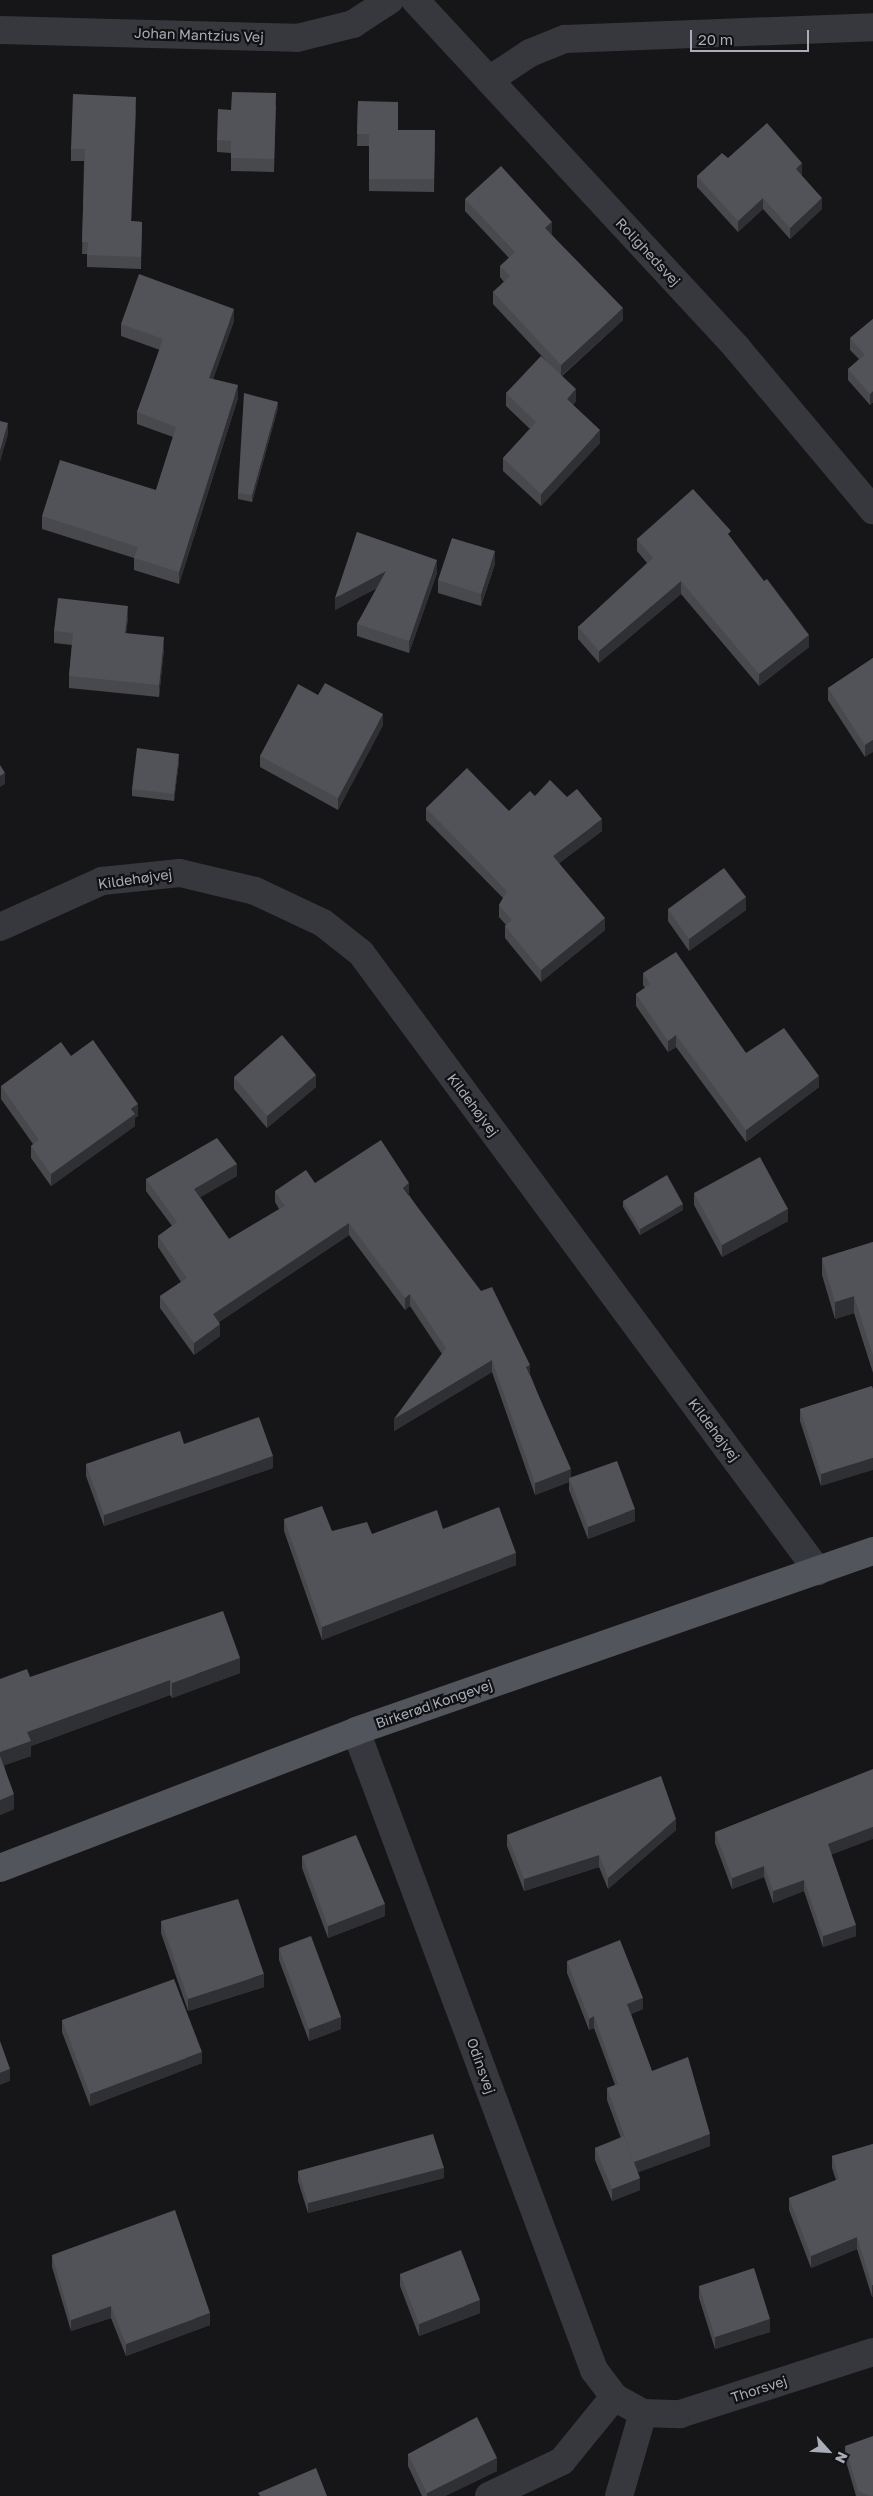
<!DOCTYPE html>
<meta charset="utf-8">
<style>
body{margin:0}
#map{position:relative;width:873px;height:2496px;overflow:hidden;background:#161618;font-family:"Golos Text",sans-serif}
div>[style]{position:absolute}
.minor>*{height:28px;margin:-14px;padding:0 14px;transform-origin:14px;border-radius:14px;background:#37383d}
.major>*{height:28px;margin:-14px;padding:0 14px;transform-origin:14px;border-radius:14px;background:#53555c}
.wall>*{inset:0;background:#47494d}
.shaded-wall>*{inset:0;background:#2f3033}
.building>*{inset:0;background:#525359}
span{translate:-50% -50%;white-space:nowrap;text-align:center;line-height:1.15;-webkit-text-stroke:4.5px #111113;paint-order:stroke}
.street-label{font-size:14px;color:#a8adb8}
.north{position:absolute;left:803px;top:2426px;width:50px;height:50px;-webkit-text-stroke:4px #111113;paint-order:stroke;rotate:116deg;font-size:14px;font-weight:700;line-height:20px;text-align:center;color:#a8adb8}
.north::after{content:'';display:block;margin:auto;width:18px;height:22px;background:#a8adb8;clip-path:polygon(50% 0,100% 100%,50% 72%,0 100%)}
.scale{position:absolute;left:690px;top:30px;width:119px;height:22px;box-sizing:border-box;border:2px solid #a8adb8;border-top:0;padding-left:6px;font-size:15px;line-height:18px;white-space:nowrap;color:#a8adb8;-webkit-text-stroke:4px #111113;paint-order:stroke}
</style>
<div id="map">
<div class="minor">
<div style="left:415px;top:0;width:474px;rotate:47.2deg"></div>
<div style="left:737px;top:348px;width:212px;rotate:50deg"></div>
<div style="left:0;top:30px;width:297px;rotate:1.5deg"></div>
<div style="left:297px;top:38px;width:58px;rotate:-14deg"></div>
<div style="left:353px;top:24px;width:44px;rotate:-33deg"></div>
<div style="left:489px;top:80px;width:49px;rotate:-33.4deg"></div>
<div style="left:530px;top:53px;width:38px;rotate:-22deg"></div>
<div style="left:565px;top:39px;width:308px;rotate:-2.2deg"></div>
<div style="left:0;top:927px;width:112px;rotate:-24.3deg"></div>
<div style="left:102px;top:881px;width:78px;rotate:-5.9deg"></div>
<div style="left:180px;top:873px;width:77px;rotate:13.5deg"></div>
<div style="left:255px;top:891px;width:75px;rotate:25.2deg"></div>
<div style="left:323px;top:923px;width:48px;rotate:38.3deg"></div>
<div style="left:361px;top:953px;width:769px;rotate:53.52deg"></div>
<div style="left:356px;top:1731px;width:682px;rotate:69.57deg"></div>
<div style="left:594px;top:2370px;width:34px;rotate:53deg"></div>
<div style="left:614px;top:2397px;width:33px;rotate:29deg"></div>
<div style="left:643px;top:2413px;width:37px;rotate:2deg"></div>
<div style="left:680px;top:2414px;width:203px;rotate:-17.8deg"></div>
<div style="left:489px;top:2496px;width:81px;rotate:-25.6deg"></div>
<div style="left:562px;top:2461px;width:82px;rotate:-50.9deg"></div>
<div style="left:619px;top:2496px;width:86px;rotate:-73.9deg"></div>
</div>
<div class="major">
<div style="left:0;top:1868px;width:381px;rotate:-21deg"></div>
<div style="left:356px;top:1731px;width:547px;rotate:-19.2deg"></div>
</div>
<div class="wall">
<div style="clip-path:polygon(358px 101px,398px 130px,435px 130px,434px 192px,369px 191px,369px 146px,357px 146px)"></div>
<div style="clip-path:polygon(276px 105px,274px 172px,231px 171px,231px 153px,217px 152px,217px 140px,231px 110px)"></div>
<div style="clip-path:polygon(136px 109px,131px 221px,142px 222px,141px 269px,87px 267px,87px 254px,82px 254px,84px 161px,71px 161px,71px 149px)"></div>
<div style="clip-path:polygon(728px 158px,802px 174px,801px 175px,822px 209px,790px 239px,763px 209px,738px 232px,697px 187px,697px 176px)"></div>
<div style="clip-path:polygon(465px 199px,552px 233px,551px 234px,623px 320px,562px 376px,576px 401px,573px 405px,600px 443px,541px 506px,503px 471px,503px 458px,530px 429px,506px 406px,506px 393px,550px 365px,493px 304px,493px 292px,504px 282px,500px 277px,500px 266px,509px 258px,465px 211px)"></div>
<div style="clip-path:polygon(873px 319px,873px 402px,870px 405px,848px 380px,848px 369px,859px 359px,850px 350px,850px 338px)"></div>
<div style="clip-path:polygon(234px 321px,213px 379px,238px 398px,179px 584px,134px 570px,134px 558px,42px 529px,42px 516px,156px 490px,173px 437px,137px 424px,137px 412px,160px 350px,121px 336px,121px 324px)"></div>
<div style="clip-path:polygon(278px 408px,252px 502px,238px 499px,238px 493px)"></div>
<div style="clip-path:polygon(357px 532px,437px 573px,409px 653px,357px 636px,357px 624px,377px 588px,335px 610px)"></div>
<div style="clip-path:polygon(731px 538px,809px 647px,759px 686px,681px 594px,599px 663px,578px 639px,578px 627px,647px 563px,637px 551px,637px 539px)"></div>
<div style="clip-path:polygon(495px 564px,481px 606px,438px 593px,438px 580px)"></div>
<div style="clip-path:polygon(128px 618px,126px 633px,164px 649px,159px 697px,69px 688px,69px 676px,72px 645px,54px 643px,54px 631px)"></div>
<div style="clip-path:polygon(873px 658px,865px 757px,828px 700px,828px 688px)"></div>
<div style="clip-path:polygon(318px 695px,383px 725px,338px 810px,260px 767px,260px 756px)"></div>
<div style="clip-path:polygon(179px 761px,174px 801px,132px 796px,132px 789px)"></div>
<div style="clip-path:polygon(535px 796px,602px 831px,559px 863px,605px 930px,541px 982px,505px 938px,505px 926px,506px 925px,499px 917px,499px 905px,503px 898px,426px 820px,426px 808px,509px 811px)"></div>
<div style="clip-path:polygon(668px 909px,746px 910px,689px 951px,668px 921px)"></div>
<div style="clip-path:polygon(643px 973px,746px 1053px,819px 1087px,746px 1142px,676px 1047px,668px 1052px,636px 1006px,636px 994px,645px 988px,643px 985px)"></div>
<div style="clip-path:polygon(234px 1077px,316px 1087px,267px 1128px,234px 1089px)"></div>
<div style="clip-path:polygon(1px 1086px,138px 1116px,135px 1118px,135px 1126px,51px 1186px,31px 1158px,31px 1146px,33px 1144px,1px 1099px)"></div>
<div style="clip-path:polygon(237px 1176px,200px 1197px,229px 1239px,279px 1209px,275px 1202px,275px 1191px,315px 1183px,409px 1195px,530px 1374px,571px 1478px,635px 1521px,588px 1539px,569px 1490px,569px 1482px,535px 1495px,492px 1372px,394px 1431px,442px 1354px,410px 1306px,405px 1310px,349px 1235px,219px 1322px,220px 1336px,194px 1355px,160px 1308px,160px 1296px,181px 1282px,158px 1247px,158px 1236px,172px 1226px,146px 1191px,146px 1179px)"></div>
<div style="clip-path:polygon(694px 1193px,788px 1221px,722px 1257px,694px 1205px)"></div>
<div style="clip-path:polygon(623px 1201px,683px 1210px,640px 1235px,623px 1207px)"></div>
<div style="clip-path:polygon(873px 1242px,873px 1373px,854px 1313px,835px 1319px,822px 1275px,822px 1258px)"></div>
<div style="clip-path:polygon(872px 1386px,821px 1486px,800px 1421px,800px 1409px)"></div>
<div style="clip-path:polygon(184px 1444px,273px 1468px,104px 1526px,86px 1476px,86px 1464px)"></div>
<div style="clip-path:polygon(284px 1519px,332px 1531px,372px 1534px,443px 1529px,516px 1565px,322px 1640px,284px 1531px)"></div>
<div style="clip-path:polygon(240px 1673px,172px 1698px,170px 1695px,31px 1746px,31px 1756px,4px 1765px,14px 1809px,0 1815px,0 1679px,30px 1677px)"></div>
<div style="clip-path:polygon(676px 1830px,608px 1889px,599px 1867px,524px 1891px,507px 1846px,507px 1835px)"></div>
<div style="clip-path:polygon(715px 1832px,831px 1854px,856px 1936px,823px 1947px,804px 1891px,773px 1903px,764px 1877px,732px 1889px,715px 1843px)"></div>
<div style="clip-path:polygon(302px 1856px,385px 1916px,328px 1938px,302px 1868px)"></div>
<div style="clip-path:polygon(161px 1921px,264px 1987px,188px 2011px,161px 1933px)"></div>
<div style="clip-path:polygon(279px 1948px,341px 2029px,309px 2041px,279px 1960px)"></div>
<div style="clip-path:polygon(567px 1961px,643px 2009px,631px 2014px,652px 2071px,710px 2146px,638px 2172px,640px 2190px,612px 2201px,595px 2160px,595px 2148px,621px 2138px,607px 2100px,607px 2088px,615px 2085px,594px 2028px,589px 2030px,567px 1973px)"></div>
<div style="clip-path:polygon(62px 2020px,202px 2063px,90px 2106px,62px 2032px)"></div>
<div style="clip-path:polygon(873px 2144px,872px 2297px,857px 2249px,811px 2268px,789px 2210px,789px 2198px,836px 2180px,832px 2168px,832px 2156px)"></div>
<div style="clip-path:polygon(298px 2171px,444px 2178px,308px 2213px,298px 2181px)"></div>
<div style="clip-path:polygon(52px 2255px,210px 2325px,126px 2356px,111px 2318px,71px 2331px,52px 2267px)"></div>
<div style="clip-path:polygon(400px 2274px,480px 2313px,419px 2336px,400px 2286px)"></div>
<div style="clip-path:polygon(699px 2286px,770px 2332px,715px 2349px,699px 2298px)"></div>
<div style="clip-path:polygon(845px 2446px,873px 2496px,856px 2496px,845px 2458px)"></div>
<div style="clip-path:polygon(408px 2454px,497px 2471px,445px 2496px,422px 2496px,408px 2466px)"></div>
</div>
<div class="shaded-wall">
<div style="clip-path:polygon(136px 97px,136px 109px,131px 233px,131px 221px)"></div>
<div style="clip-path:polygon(802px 163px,802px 174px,796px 180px,796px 169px)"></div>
<div style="clip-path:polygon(763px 198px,763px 209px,738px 232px,738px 221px)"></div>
<div style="clip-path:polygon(822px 198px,822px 209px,790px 239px,790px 228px)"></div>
<div style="clip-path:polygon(552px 222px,552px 233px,545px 239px,545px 228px)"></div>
<div style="clip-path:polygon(623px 308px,623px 320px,561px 376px,561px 365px)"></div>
<div style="clip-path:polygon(234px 309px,234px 321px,209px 390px,209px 378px)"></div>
<div style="clip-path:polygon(238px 385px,238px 398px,179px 584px,179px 572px)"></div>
<div style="clip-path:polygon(576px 389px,576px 401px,567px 411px,567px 399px)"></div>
<div style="clip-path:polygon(873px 391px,873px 402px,870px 405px,870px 394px)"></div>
<div style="clip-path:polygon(278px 402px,278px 408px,252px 502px,252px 495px)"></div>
<div style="clip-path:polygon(8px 423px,8px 435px,0 462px,0 451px)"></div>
<div style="clip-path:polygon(600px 430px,600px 443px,541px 506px,541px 494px)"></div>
<div style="clip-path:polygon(495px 551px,495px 564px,481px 606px,481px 594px)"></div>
<div style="clip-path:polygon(437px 560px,437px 573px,409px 653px,409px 641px)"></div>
<div style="clip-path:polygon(386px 571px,386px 583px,335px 610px,335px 598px)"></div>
<div style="clip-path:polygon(681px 581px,681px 594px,599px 663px,599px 651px)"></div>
<div style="clip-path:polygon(128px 606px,128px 618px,125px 645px,125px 633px)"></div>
<div style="clip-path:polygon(809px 635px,809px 647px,759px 686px,759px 674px)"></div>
<div style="clip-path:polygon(164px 637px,164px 649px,159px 697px,159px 685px)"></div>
<div style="clip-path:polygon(383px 714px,383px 725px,338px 810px,338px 798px)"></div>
<div style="clip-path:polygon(873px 740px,873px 752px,865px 757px,865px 745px)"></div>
<div style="clip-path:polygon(179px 754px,179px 761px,174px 801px,174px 794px)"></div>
<div style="clip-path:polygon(5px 773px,5px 784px,0 787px,0 776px)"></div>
<div style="clip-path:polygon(602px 819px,602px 831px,553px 868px,553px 856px)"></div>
<div style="clip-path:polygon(746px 897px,746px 910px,689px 951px,689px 939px)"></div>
<div style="clip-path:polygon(605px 918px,605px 930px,541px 982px,541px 970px)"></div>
<div style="clip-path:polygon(676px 1035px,676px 1047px,668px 1052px,668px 1041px)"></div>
<div style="clip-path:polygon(316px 1075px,316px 1087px,267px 1128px,267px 1116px)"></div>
<div style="clip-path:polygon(819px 1076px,819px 1087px,746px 1142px,746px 1130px)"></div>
<div style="clip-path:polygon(138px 1104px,138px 1116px,135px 1118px,135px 1126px,51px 1186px,51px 1174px)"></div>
<div style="clip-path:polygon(237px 1164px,237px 1176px,194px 1201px,194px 1189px)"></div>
<div style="clip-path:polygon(409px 1183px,409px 1195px,403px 1188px)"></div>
<div style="clip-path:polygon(683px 1204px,683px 1210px,640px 1235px,640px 1229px)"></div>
<div style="clip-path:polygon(788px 1209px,788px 1221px,722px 1257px,722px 1245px)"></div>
<div style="clip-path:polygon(349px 1223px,349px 1235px,213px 1326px,213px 1314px)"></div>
<div style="clip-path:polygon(410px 1294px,410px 1306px,405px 1310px,405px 1298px)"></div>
<div style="clip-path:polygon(854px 1296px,854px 1313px,835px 1319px,835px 1302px)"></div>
<div style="clip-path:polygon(220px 1324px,220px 1336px,194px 1355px,194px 1343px)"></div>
<div style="clip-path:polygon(492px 1360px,492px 1372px,394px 1431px,394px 1419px)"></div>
<div style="clip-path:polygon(530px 1365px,530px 1377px,526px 1367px)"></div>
<div style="clip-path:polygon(273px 1456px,273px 1468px,104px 1526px,104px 1515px)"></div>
<div style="clip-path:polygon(873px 1458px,873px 1470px,821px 1486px,821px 1474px)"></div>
<div style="clip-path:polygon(571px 1469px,571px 1481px,569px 1478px,569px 1482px,535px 1495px,535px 1483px)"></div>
<div style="clip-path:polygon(635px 1509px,635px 1521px,588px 1539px,588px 1527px)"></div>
<div style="clip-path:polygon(516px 1553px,516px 1565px,322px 1640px,322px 1627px)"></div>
<div style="clip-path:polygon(240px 1658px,240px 1673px,172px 1698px,172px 1683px)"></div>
<div style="clip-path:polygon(170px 1680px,170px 1695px,31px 1746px,31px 1756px,0 1767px,0 1752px,27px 1732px)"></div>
<div style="clip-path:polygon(14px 1794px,14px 1809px,0 1815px,0 1800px)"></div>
<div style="clip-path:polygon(676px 1819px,676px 1830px,608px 1889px,608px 1878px)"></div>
<div style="clip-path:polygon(873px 1827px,873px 1839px,828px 1856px,828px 1844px)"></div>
<div style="clip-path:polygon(599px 1855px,599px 1867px,524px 1891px,524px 1879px)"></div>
<div style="clip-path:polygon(764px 1866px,764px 1877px,732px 1889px,732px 1878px)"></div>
<div style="clip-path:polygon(804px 1880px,804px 1891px,773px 1903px,773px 1891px)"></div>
<div style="clip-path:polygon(385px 1904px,385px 1916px,328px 1938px,328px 1926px)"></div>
<div style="clip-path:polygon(856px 1925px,856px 1936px,823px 1947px,823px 1936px)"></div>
<div style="clip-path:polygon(264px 1974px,264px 1987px,188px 2011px,188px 1999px)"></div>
<div style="clip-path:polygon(643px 1998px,643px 2009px,627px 2015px,627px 2004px)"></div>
<div style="clip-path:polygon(594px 2016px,594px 2028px,589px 2030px,589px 2019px)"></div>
<div style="clip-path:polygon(341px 2017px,341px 2029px,309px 2041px,309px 2029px)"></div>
<div style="clip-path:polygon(202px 2052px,202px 2063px,90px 2106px,90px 2094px)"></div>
<div style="clip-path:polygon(10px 2069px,10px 2081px,0 2085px,0 2073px)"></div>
<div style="clip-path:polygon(710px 2134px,710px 2146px,634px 2174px,634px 2162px)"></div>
<div style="clip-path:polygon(444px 2168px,444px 2178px,308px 2213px,308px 2203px)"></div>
<div style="clip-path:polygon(640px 2178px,640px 2190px,612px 2201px,612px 2189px)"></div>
<div style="clip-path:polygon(857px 2237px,857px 2249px,811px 2268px,811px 2256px)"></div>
<div style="clip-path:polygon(872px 2285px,873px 2285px,873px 2297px,872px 2297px)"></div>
<div style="clip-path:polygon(480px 2300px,480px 2313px,419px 2336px,419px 2324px)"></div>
<div style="clip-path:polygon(111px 2306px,111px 2318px,71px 2331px,71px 2320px)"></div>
<div style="clip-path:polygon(210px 2313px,210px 2325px,126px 2356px,126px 2344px)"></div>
<div style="clip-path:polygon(770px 2319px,770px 2332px,715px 2349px,715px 2337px)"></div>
<div style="clip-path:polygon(497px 2458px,497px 2471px,445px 2496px,427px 2496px,427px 2493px)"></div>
</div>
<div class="building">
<div style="clip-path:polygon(232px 92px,276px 93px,274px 159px,231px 158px,231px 141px,217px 140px,218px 109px,231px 110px)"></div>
<div style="clip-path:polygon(73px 94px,136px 97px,131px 221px,142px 222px,141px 257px,87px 255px,88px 242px,82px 242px,85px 149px,71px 149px)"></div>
<div style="clip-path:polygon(358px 101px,398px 102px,398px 130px,435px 130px,434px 179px,369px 179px,369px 134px,357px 134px)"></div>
<div style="clip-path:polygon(767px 123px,802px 163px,796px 169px,822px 198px,790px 228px,763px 198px,738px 221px,697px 176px,722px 153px,728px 158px)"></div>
<div style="clip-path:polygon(501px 166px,552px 222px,545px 228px,623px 308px,561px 365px,493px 292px,510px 276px,500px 266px,515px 252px,465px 199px)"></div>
<div style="clip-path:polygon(139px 274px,234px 309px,209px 378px,238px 385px,179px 572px,134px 558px,138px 547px,42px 516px,60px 460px,156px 490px,176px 427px,137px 412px,163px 339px,121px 324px)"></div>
<div style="clip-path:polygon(873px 319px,873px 391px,870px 394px,848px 369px,865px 355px,850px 338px)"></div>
<div style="clip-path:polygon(541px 356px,576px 389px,567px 399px,600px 430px,541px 494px,503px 458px,536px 422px,506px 393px)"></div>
<div style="clip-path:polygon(244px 393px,278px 402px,252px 495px,238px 493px)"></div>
<div style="clip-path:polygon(0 421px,8px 423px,0 451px)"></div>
<div style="clip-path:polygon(693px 489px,731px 531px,728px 534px,764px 581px,767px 579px,809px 635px,759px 674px,681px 581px,599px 651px,578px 627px,653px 558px,637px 539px)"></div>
<div style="clip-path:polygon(357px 532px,437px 560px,409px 641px,357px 624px,386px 571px,335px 598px)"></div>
<div style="clip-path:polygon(452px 538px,495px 551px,481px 594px,438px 580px)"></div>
<div style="clip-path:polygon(58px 598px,128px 606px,125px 633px,164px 637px,159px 685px,69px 676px,73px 633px,54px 631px)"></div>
<div style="clip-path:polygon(873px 658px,873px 740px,865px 745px,828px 688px)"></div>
<div style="clip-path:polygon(325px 683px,383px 714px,338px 798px,260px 756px,298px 684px,318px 695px)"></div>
<div style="clip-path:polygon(137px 748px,179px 754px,174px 794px,132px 789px)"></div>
<div style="clip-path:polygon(0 765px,5px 773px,0 776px)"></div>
<div style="clip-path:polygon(467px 768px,509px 811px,530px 791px,535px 796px,550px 780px,567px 797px,577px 789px,602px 819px,553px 856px,605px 918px,541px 970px,505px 926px,512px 920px,499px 905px,507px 891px,426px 808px)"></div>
<div style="clip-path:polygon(724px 868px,746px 897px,689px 939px,668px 909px)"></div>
<div style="clip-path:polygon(676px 952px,746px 1053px,784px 1028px,819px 1076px,746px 1130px,676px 1035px,668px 1041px,636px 994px,650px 984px,643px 973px)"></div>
<div style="clip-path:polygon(282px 1035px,316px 1075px,267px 1116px,234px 1077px)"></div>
<div style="clip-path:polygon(93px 1040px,138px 1104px,131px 1109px,135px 1114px,51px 1174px,31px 1146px,39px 1140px,1px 1086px,61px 1042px,71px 1056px)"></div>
<div style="clip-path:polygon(217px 1138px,237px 1164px,194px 1189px,229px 1239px,285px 1206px,275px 1191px,306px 1170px,315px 1183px,381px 1140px,409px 1183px,403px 1188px,481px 1291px,492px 1287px,530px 1365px,526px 1367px,571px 1469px,535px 1483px,492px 1360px,394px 1419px,446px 1348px,410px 1294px,405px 1298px,349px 1223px,213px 1314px,220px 1324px,194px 1343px,160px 1296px,187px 1278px,158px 1236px,177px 1222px,146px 1179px)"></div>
<div style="clip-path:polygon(760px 1157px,788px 1209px,722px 1245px,694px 1193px)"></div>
<div style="clip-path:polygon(667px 1175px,683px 1204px,640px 1229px,623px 1201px)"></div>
<div style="clip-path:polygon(873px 1242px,873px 1356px,854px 1296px,835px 1302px,822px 1258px)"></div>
<div style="clip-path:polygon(872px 1386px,873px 1389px,873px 1458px,821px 1474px,800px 1409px)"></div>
<div style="clip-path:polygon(259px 1417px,273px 1456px,104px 1515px,86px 1464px,180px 1431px,184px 1444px)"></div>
<div style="clip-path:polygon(617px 1461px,635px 1509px,588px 1527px,569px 1478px)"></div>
<div style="clip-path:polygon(322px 1506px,332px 1531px,367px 1522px,372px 1534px,437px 1510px,443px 1529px,499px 1507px,516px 1553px,322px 1627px,284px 1519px)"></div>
<div style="clip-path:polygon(223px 1611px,240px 1658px,172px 1683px,170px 1680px,27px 1732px,31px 1741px,0 1752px,0 1679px,27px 1669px,30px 1677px)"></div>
<div style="clip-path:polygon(0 1756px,14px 1794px,0 1800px)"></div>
<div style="clip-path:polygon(873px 1769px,873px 1827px,828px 1844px,856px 1925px,823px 1936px,804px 1880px,773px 1891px,764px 1866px,732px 1878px,715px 1832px)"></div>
<div style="clip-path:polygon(661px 1776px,676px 1819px,608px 1878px,599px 1855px,524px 1879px,507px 1835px)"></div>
<div style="clip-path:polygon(356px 1835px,385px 1904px,328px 1926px,302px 1856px)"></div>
<div style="clip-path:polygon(238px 1899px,264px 1974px,188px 1999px,161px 1921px)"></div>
<div style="clip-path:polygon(311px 1936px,341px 2017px,309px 2029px,279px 1948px)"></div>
<div style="clip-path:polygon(620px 1940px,643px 1998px,627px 2004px,652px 2071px,688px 2057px,710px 2134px,634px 2162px,607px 2088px,618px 2084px,594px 2016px,589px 2019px,567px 1961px)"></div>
<div style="clip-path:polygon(174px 1979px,202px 2052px,90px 2094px,62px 2020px)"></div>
<div style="clip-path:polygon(0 2041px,10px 2069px,0 2073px)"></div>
<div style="clip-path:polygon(433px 2134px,444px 2168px,308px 2203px,298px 2171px)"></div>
<div style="clip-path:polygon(624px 2136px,640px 2178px,612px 2189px,595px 2148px)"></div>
<div style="clip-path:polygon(873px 2144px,873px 2285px,872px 2285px,857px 2237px,811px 2256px,789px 2198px,839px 2179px,832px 2156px)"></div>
<div style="clip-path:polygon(175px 2210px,210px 2313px,126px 2344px,111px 2306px,71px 2320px,52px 2255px)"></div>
<div style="clip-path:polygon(461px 2250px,480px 2300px,419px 2324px,400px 2274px)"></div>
<div style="clip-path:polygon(754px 2268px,770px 2319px,715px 2337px,699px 2286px)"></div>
<div style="clip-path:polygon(477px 2417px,497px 2458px,427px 2493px,408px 2454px)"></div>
<div style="clip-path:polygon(873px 2436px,873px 2496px,871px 2496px,858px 2491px,845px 2446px)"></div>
<div style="clip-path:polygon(316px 2468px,327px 2496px,260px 2496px,258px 2493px)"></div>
</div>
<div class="street-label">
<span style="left:199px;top:35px;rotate:2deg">Johan Mantzius Vej</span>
<span style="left:648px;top:252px;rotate:47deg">Rolighedsvej</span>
<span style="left:135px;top:879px;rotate:-8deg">Kildehøjvej</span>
<span style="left:473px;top:1105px;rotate:53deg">Kildehøjvej</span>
<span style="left:714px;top:1430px;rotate:53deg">Kildehøjvej</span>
<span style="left:434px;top:1704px;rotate:-19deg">Birkerød Kongevej</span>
<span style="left:481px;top:2066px;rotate:70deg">Odinsvej</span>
<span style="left:759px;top:2389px;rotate:-18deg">Thorsvej</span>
</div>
<div class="north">N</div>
<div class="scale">20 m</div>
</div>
